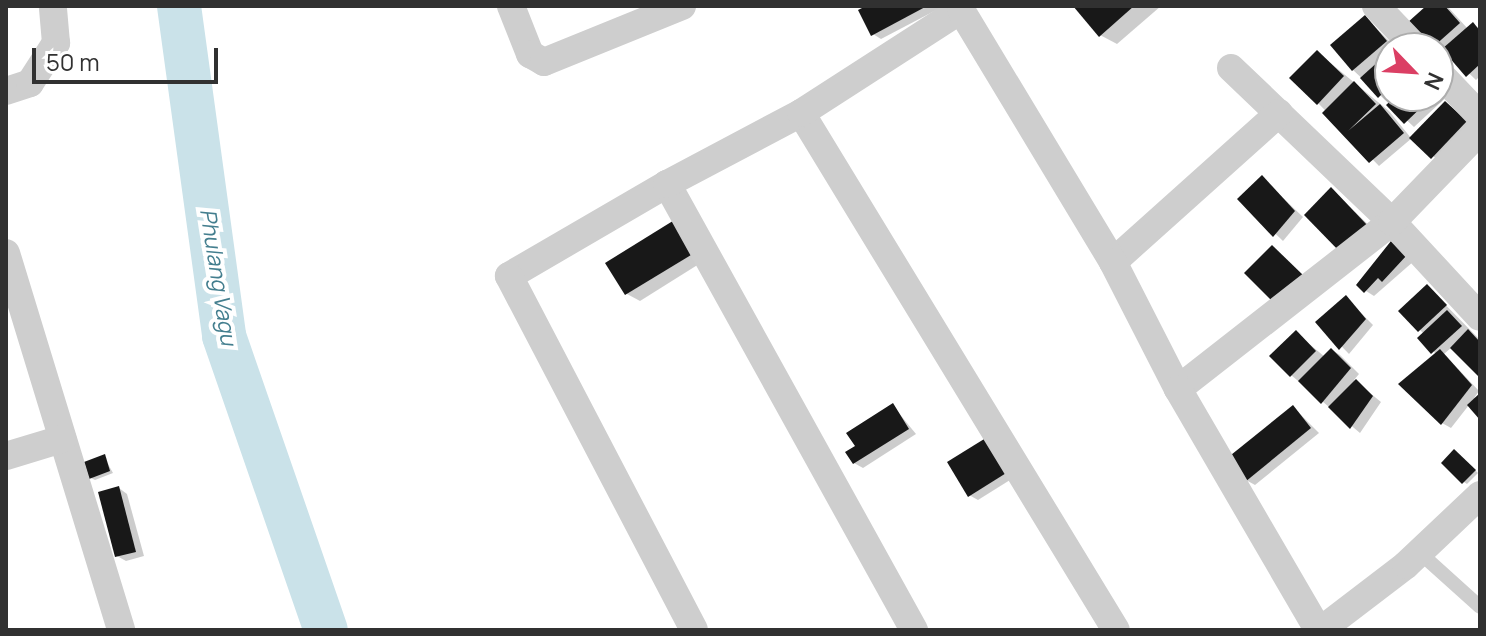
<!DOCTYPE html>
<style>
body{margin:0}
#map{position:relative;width:1486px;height:636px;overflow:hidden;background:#fff;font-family:Manrope,sans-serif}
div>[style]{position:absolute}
.shadow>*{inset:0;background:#0003}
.river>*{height:44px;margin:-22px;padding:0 22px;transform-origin:22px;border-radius:22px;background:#cae2e9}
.building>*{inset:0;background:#181818}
.lane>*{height:14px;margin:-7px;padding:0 7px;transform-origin:7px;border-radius:7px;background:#cecece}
.street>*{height:28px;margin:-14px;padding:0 14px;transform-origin:14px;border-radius:14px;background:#cecece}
span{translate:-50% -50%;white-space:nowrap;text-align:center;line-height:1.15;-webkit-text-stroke:8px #fff;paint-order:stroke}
.water-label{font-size:22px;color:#437e8e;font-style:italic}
.frame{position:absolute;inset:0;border:8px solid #313131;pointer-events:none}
.north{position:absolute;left:1374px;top:32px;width:80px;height:80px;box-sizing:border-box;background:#fff;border:2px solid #adadad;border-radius:50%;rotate:115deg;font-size:22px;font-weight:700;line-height:32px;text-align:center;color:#313131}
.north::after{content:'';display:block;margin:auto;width:28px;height:36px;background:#db3f64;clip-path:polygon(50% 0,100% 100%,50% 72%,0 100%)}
.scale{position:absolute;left:32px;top:48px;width:186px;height:36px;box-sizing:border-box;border:4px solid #313131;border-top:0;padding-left:10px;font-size:24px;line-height:28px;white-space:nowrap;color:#313131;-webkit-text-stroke:6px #fff;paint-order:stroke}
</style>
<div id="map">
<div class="shadow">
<div style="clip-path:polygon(870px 6px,944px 6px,881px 39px,873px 34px)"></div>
<div style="clip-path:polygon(1075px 6px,1161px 6px,1117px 44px,1100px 35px)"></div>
<div style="clip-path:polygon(1429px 6px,1447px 6px,1468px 29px,1473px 24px,1480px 29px,1480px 76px,1476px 80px,1444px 49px,1440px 53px,1432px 48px,1410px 23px)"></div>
<div style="clip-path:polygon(1365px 17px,1396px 48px,1390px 48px,1390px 96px,1438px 96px,1438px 75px,1453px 91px,1414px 127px,1353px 70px)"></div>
<div style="clip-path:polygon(1317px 52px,1389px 111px,1411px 138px,1446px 103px,1474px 127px,1440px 162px,1412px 138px,1379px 166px,1318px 103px)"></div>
<div style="clip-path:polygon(1262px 178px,1303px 217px,1283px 241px,1239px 199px)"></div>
<div style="clip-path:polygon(1332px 190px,1376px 232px,1351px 257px)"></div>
<div style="clip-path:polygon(676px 222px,707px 259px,640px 301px,627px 294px,608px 264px)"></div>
<div style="clip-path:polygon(1391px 243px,1414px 261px,1374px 296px,1366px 291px)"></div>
<div style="clip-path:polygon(1427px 286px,1480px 340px,1480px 375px,1452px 347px,1444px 354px,1479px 391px,1474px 398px,1480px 396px,1480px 417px,1469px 405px,1451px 428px,1442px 423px,1436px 355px,1424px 334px,1401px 311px)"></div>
<div style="clip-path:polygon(1346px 298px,1373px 325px,1349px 354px,1318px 322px)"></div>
<div style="clip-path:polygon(1296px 333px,1325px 357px,1332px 350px,1340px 355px,1359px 374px,1354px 380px,1381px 402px,1360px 433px,1291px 375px)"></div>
<div style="clip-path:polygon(893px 406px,916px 434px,863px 468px,854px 463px,858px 446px)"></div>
<div style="clip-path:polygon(1293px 407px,1319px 433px,1255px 485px,1246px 480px)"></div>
<div style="clip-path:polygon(998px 443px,1018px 475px,978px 500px,969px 495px)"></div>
<div style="clip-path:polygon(1458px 454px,1478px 473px,1467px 484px,1464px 482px)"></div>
<div style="clip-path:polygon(104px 457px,113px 473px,95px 480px,91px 478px)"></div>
<div style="clip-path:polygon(119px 488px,127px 494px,144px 556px,126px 561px,117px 556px)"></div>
</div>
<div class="river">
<div style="left:179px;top:6px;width:333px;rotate:82.2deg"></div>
<div style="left:224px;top:336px;width:311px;rotate:70.9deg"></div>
</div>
<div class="building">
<div style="clip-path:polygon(866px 6px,927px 6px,871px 36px,858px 10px)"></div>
<div style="clip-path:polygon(1073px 6px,1134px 6px,1099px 37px)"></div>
<div style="clip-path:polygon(1426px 6px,1445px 6px,1460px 23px,1432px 48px,1407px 23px)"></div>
<div style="clip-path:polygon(1365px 15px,1387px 41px,1352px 71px,1330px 45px)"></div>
<div style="clip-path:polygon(1473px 22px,1480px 31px,1480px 64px,1466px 77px,1442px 49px)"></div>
<div style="clip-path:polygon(1317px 50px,1344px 76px,1317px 105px,1289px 78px)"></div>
<div style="clip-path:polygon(1390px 51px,1390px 86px,1378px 98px,1360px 78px)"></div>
<div style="clip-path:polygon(1354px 81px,1376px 104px,1348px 131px,1380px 104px,1404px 133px,1369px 163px,1322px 113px)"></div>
<div style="clip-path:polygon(1396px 96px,1433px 96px,1404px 124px,1386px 105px)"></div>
<div style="clip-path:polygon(1445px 101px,1467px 121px,1431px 159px,1409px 138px)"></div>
<div style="clip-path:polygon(1262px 175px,1295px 211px,1273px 237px,1237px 199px)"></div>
<div style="clip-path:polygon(1331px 187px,1368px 226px,1341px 253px,1304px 215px)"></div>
<div style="clip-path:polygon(676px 219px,696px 252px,625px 295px,605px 263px)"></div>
<div style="clip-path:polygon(1391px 241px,1407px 255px,1382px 282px,1378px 278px,1364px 293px,1356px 285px)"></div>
<div style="clip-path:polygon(1272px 245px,1305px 277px,1277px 306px,1244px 273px)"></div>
<div style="clip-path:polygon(1427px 284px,1447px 305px,1418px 332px,1398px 311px)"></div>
<div style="clip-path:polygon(1346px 295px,1366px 319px,1339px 350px,1315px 322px)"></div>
<div style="clip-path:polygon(1447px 310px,1462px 326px,1431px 354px,1417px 338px)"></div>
<div style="clip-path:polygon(1468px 329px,1480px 342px,1480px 378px,1450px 348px)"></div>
<div style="clip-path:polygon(1296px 330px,1316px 351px,1290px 377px,1269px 356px)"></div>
<div style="clip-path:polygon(1331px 348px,1351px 368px,1321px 404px,1298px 381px)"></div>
<div style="clip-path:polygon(1440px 349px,1472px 385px,1441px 425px,1398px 384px)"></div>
<div style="clip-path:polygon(1356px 379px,1373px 396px,1350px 429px,1328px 407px)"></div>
<div style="clip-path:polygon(1480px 393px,1480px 420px,1467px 405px)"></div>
<div style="clip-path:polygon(893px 403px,909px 429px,853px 464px,845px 452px,855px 446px,846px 433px)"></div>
<div style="clip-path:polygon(1293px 405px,1311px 428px,1245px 482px,1226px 459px)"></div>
<div style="clip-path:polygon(989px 436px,1011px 470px,968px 497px,947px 462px)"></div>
<div style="clip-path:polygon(1454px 449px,1476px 470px,1462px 484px,1441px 463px)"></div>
<div style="clip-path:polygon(105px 454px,110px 471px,89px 479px,84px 462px)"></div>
<div style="clip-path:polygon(119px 486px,136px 552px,115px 557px,98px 492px)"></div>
</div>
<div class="lane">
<div style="left:1419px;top:552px;width:82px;rotate:42deg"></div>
</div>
<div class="street">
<div style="left:511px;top:6px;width:52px;rotate:68.4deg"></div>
<div style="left:530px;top:54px;width:16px;rotate:30deg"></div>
<div style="left:544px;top:62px;width:149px;rotate:-22.1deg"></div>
<div style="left:1376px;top:6px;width:58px;rotate:46.4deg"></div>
<div style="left:1231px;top:68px;width:223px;rotate:43.7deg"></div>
<div style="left:1392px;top:222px;width:129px;rotate:47.2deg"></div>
<div style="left:1438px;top:72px;width:61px;rotate:46.3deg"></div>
<div style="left:6px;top:91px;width:25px;rotate:-18deg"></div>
<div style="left:30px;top:83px;width:48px;rotate:-57deg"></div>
<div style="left:56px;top:43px;width:37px;rotate:-95deg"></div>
<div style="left:801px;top:113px;width:605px;rotate:58.65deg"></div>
<div style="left:667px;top:184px;width:183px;rotate:149.8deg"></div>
<div style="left:509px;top:276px;width:399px;rotate:62.4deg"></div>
<div style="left:6px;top:253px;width:394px;rotate:73deg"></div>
<div style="left:1113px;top:262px;width:223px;rotate:-41.9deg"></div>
<div style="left:1178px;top:389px;width:271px;rotate:-38deg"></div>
<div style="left:1392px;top:222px;width:127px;rotate:-46deg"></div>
<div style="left:6px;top:456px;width:59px;rotate:-16.9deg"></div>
<div style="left:914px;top:630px;width:510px;rotate:-118.98deg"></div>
<div style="left:667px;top:184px;width:152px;rotate:-27.9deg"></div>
<div style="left:801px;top:113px;width:190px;rotate:-32.8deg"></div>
<div style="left:961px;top:10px;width:294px;rotate:58.9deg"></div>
<div style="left:1113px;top:262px;width:143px;rotate:62.9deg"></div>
<div style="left:1178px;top:389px;width:279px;rotate:59.8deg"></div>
<div style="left:1321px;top:630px;width:107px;rotate:-37.4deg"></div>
<div style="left:1406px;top:565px;width:102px;rotate:-43.4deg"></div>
</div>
<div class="water-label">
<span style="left:218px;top:277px;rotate:81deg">Phulang Vagu</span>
</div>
<div class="frame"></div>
<div class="north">N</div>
<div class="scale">50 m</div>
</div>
